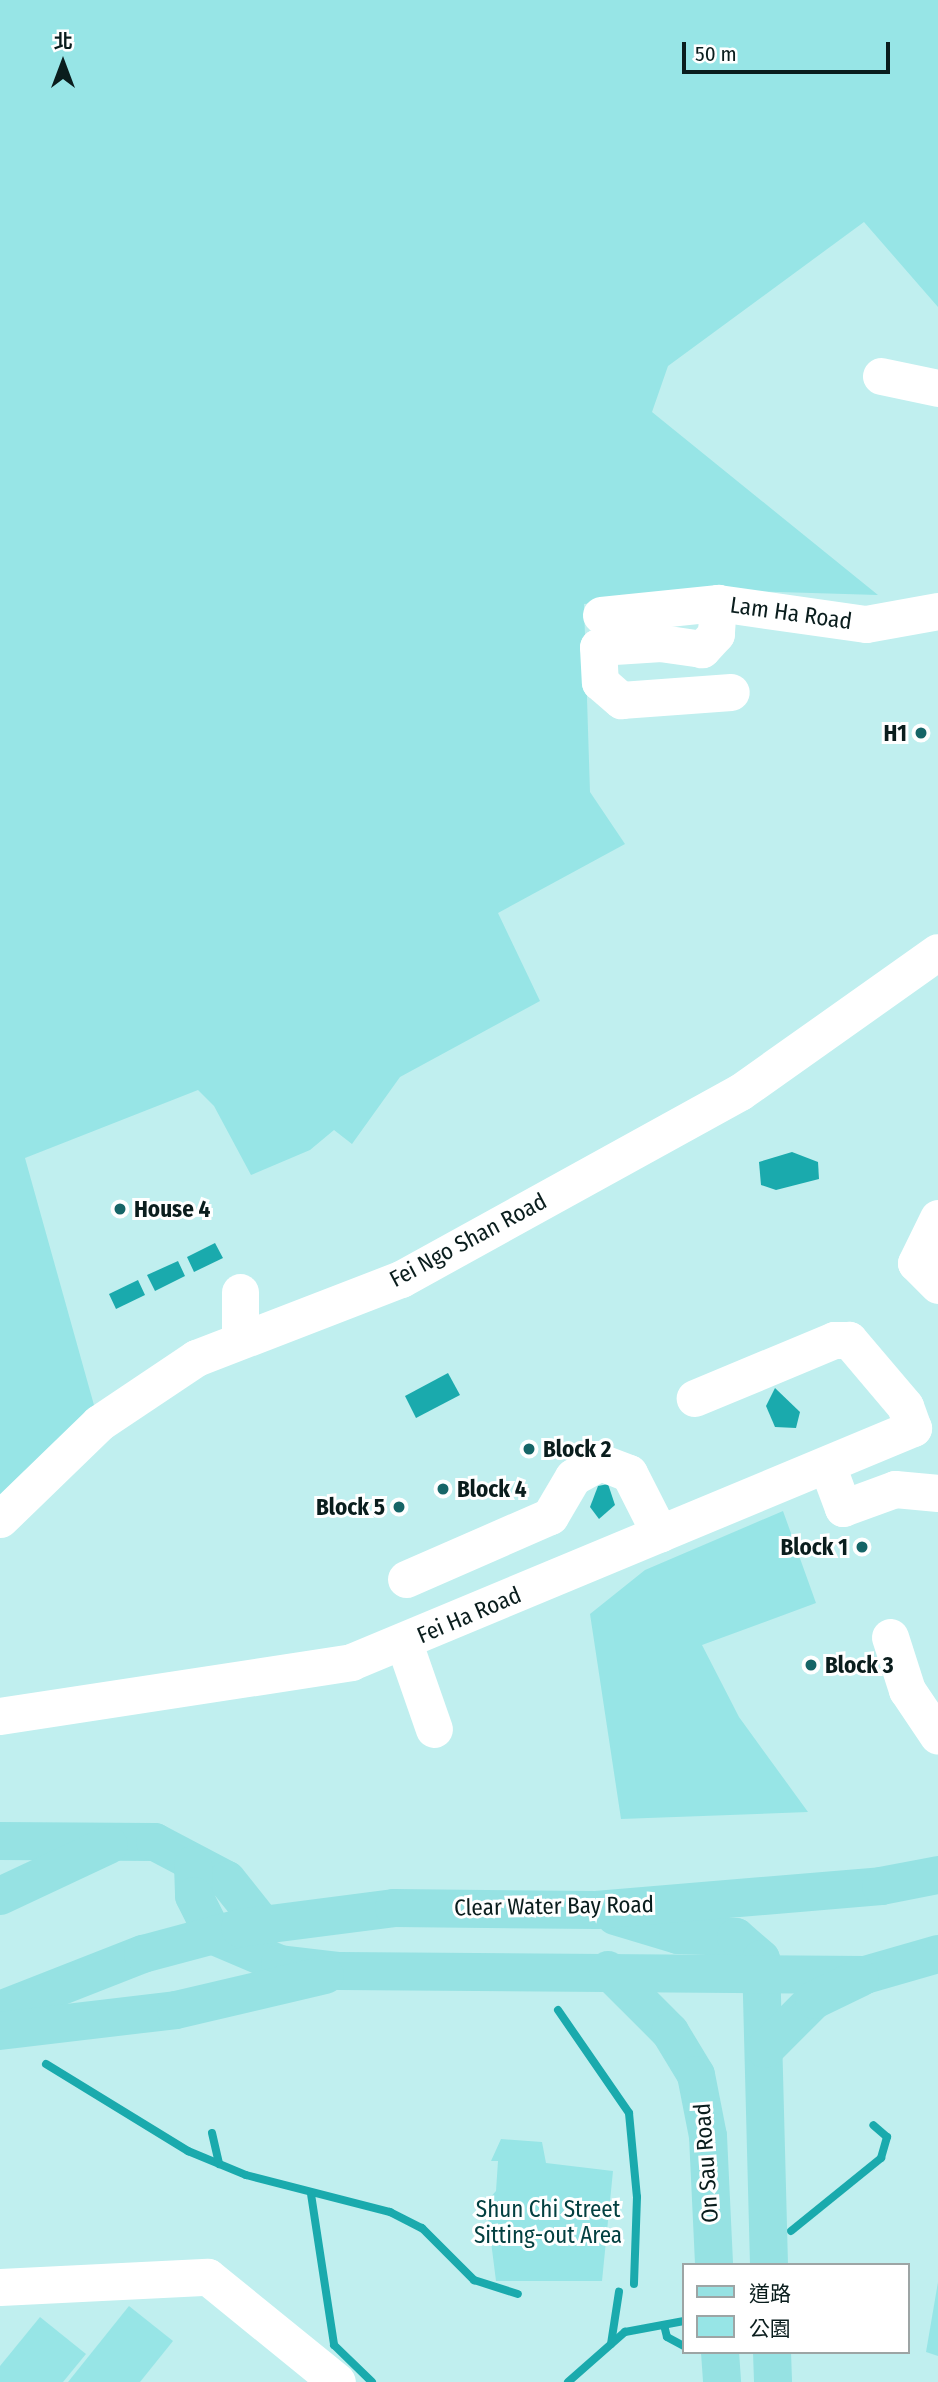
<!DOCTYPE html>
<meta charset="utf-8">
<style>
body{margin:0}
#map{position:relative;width:938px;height:2382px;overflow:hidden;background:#c0efef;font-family:"Fira Sans Condensed","Noto Sans TC",sans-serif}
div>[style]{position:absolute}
.green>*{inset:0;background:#97e5e6}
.water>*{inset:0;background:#1aaaad}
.stream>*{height:8px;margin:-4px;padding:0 4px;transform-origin:4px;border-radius:4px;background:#1aaaad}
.minor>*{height:37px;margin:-18.5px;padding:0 18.5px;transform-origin:18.5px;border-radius:18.5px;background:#fff}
.major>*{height:38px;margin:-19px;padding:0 19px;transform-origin:19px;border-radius:19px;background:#96e2e3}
.dots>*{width:19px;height:19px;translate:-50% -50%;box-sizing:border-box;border:4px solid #fff;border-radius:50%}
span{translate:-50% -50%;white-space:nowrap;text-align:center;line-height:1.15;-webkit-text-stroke:6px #fff;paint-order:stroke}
.street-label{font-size:23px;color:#0a1d1d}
.poi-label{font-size:23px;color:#0a1d1d;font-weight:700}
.right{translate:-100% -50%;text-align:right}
.left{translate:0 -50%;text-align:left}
.park-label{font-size:23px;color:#034041}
.legend{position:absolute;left:682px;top:2263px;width:228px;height:91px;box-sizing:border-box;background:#fff;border:2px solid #9da5a5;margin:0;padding:9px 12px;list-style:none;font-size:21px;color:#0a1d1d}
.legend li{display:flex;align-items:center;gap:14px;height:35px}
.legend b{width:35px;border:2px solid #9da5a5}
.north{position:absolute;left:28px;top:28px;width:70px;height:70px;-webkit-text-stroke:5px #fff;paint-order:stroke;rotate:0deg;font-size:19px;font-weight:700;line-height:28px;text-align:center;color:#0a1d1d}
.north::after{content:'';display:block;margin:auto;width:24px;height:32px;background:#0a1d1d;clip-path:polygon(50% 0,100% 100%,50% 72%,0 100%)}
.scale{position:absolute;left:682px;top:42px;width:208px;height:32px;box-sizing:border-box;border:4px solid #0a1d1d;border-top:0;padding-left:9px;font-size:21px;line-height:24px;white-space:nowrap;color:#0a1d1d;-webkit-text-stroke:5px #fff;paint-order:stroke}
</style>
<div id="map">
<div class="green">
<div style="clip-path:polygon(0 0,938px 0,938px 307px,864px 222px,668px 366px,652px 412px,878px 595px,742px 591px,584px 604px,590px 792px,625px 844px,498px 913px,540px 1001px,400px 1077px,352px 1144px,334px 1130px,310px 1150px,251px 1175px,214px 1106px,198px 1090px,25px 1158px,99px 1423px,0 1519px)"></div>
<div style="clip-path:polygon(783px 1511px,816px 1603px,702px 1645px,739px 1717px,808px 1812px,621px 1819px,590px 1614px,645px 1570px)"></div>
<div style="clip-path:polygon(501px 2139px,542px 2142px,546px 2163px,613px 2171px,602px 2281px,496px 2281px,486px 2202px,496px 2191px,498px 2161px,491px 2161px)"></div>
<div style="clip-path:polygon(938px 2282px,938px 2356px,926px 2352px)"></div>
<div style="clip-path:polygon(129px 2306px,173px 2341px,140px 2382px,68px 2382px)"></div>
<div style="clip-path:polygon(40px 2317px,86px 2354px,63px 2382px,0 2382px,0 2366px)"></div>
</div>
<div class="water">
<div style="clip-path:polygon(792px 1152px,818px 1162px,819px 1179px,776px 1190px,761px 1185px,759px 1162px)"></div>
<div style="clip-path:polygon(215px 1243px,223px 1258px,194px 1272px,187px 1257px)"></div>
<div style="clip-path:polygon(178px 1261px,185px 1276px,155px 1291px,147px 1275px)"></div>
<div style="clip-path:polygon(138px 1280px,145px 1295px,116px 1309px,109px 1294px)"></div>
<div style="clip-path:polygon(448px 1373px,460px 1395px,416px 1418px,405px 1396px)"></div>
<div style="clip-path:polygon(775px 1388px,800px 1412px,796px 1428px,775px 1427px,766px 1406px)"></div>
<div style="clip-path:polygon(608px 1484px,615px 1505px,599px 1519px,590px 1507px,598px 1486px)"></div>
</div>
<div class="stream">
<div style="left:558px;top:2010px;width:125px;rotate:55.4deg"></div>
<div style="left:629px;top:2113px;width:84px;rotate:84.6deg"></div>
<div style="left:637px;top:2197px;width:87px;rotate:92deg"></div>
<div style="left:46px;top:2064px;width:167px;rotate:31.5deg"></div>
<div style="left:188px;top:2151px;width:63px;rotate:22.5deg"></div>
<div style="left:246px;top:2175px;width:149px;rotate:14.4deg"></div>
<div style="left:390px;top:2212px;width:36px;rotate:27deg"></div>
<div style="left:422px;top:2228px;width:74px;rotate:45deg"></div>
<div style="left:474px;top:2280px;width:46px;rotate:17.7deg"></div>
<div style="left:212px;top:2133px;width:32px;rotate:77deg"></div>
<div style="left:311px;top:2194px;width:153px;rotate:81.3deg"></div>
<div style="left:334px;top:2345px;width:53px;rotate:44.2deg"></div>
<div style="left:791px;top:2231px;width:116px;rotate:-39deg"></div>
<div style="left:881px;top:2158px;width:22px;rotate:-74deg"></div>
<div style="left:887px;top:2137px;width:18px;rotate:-139deg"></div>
<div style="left:664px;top:2325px;width:12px;rotate:76deg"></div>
<div style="left:667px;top:2337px;width:19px;rotate:28deg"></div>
<div style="left:611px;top:2344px;width:53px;rotate:-81.3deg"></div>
<div style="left:568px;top:2382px;width:76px;rotate:-41.3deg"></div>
<div style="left:625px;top:2332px;width:60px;rotate:-10.6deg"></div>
</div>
<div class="minor">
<div style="left:881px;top:376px;width:58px;rotate:11.9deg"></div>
<div style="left:718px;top:603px;width:31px;rotate:94deg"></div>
<div style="left:716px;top:634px;width:21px;rotate:133deg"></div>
<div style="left:702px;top:649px;width:41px;rotate:-171.7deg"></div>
<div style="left:661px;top:643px;width:63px;rotate:176.4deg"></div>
<div style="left:598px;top:647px;width:35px;rotate:87deg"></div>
<div style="left:600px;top:682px;width:28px;rotate:41deg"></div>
<div style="left:621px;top:700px;width:110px;rotate:-4.2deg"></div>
<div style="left:601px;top:615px;width:118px;rotate:-5.9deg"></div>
<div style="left:718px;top:603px;width:149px;rotate:8.1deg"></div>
<div style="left:866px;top:624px;width:73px;rotate:-10.2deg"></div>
<div style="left:938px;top:1218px;width:50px;rotate:116.1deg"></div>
<div style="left:916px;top:1263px;width:31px;rotate:45deg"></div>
<div style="left:240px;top:1338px;width:46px;rotate:-90deg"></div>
<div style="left:827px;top:1465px;width:46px;rotate:69.6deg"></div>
<div style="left:843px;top:1508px;width:55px;rotate:-20.1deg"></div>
<div style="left:895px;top:1489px;width:43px;rotate:5.3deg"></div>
<div style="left:0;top:1519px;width:138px;rotate:-44.1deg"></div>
<div style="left:99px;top:1423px;width:117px;rotate:-33.8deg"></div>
<div style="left:196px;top:1358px;width:220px;rotate:-21.1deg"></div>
<div style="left:401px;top:1279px;width:387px;rotate:-28.9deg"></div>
<div style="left:740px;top:1092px;width:242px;rotate:-35.3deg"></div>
<div style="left:406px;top:1579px;width:157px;rotate:-23.6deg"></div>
<div style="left:550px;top:1516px;width:45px;rotate:-59.5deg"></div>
<div style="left:573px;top:1477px;width:31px;rotate:-29deg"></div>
<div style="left:600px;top:1462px;width:31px;rotate:21deg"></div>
<div style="left:629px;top:1473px;width:68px;rotate:63.1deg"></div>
<div style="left:890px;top:1637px;width:56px;rotate:72.2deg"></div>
<div style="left:907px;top:1690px;width:55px;rotate:56deg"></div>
<div style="left:404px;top:1643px;width:91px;rotate:70.8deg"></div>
<div style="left:0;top:1716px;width:355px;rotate:-8.7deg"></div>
<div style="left:351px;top:1662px;width:609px;rotate:-22.61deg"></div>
<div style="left:913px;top:1428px;width:23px;rotate:-110deg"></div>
<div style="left:905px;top:1406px;width:87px;rotate:-130.3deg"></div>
<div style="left:849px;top:1340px;width:15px;rotate:180deg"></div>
<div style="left:834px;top:1340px;width:151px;rotate:157.4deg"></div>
<div style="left:0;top:2287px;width:208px;rotate:-2.8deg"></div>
<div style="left:208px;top:2277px;width:166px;rotate:39.1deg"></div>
</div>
<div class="major">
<div style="left:0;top:1841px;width:155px;rotate:0.4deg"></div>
<div style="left:155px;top:1842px;width:81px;rotate:27.8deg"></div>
<div style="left:227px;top:1880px;width:58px;rotate:51.3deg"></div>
<div style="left:193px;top:1865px;width:31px;rotate:88deg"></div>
<div style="left:194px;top:1896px;width:45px;rotate:63.4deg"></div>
<div style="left:0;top:1896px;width:120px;rotate:-25.1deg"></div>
<div style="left:615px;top:1916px;width:66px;rotate:16.8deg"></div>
<div style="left:678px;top:1935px;width:58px;rotate:2deg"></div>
<div style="left:736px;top:1937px;width:33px;rotate:41deg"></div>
<div style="left:761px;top:1959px;width:306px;rotate:88.5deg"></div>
<div style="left:214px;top:1936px;width:72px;rotate:23deg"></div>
<div style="left:280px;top:1964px;width:60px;rotate:6.7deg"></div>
<div style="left:340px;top:1971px;width:525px;rotate:0.44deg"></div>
<div style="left:865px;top:1975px;width:76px;rotate:-16deg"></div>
<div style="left:608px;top:1970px;width:88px;rotate:45deg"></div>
<div style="left:670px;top:2032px;width:50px;rotate:58.8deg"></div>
<div style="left:696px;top:2075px;width:62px;rotate:78.9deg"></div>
<div style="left:708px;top:2136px;width:129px;rotate:87.3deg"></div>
<div style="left:0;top:2010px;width:154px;rotate:-21.4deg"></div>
<div style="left:143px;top:1954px;width:100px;rotate:-15deg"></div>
<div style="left:240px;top:1928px;width:155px;rotate:-7.4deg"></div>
<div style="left:394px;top:1908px;width:202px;rotate:0.6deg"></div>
<div style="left:596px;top:1910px;width:286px;rotate:-4.8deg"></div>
<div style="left:881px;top:1886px;width:58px;rotate:-10.9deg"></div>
<div style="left:0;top:2031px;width:177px;rotate:-6.8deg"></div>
<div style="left:176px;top:2010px;width:153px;rotate:-13.2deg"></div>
<div style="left:765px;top:2049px;width:69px;rotate:-45deg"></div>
<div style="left:814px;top:2000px;width:51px;rotate:-25.6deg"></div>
<div style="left:720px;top:2352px;width:30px;rotate:86deg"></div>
<div style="left:772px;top:2352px;width:30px;rotate:88deg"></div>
</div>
<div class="dots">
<div style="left:921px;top:733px;background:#166567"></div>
<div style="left:120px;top:1209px;background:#166567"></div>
<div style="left:529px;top:1449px;background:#166567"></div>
<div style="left:443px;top:1489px;background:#166567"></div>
<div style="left:399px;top:1507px;background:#166567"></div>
<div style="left:862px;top:1547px;background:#166567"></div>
<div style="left:811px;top:1665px;background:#166567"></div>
</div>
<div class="street-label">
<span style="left:791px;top:613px;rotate:8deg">Lam Ha Road</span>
<span style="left:468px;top:1240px;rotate:-28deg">Fei Ngo Shan Road</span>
<span style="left:469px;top:1615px;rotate:-23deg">Fei Ha Road</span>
<span style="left:554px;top:1906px;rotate:-1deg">Clear Water Bay Road</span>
<span style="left:706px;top:2163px;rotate:-94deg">On Sau Road</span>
</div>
<div class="poi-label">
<span class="right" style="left:907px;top:733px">H1</span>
<span class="left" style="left:134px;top:1209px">House 4</span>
<span class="left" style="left:543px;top:1449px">Block 2</span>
<span class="left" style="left:457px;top:1489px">Block 4</span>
<span class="right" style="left:385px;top:1507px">Block 5</span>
<span class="right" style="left:848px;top:1547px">Block 1</span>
<span class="left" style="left:825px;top:1665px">Block 3</span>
</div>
<div class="park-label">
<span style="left:548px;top:2222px">Shun Chi Street<br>Sitting-out Area</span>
</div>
<ul class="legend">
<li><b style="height:9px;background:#96e2e3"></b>道路</li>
<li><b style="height:19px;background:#97e5e6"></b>公園</li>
</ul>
<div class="north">北</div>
<div class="scale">50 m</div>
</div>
